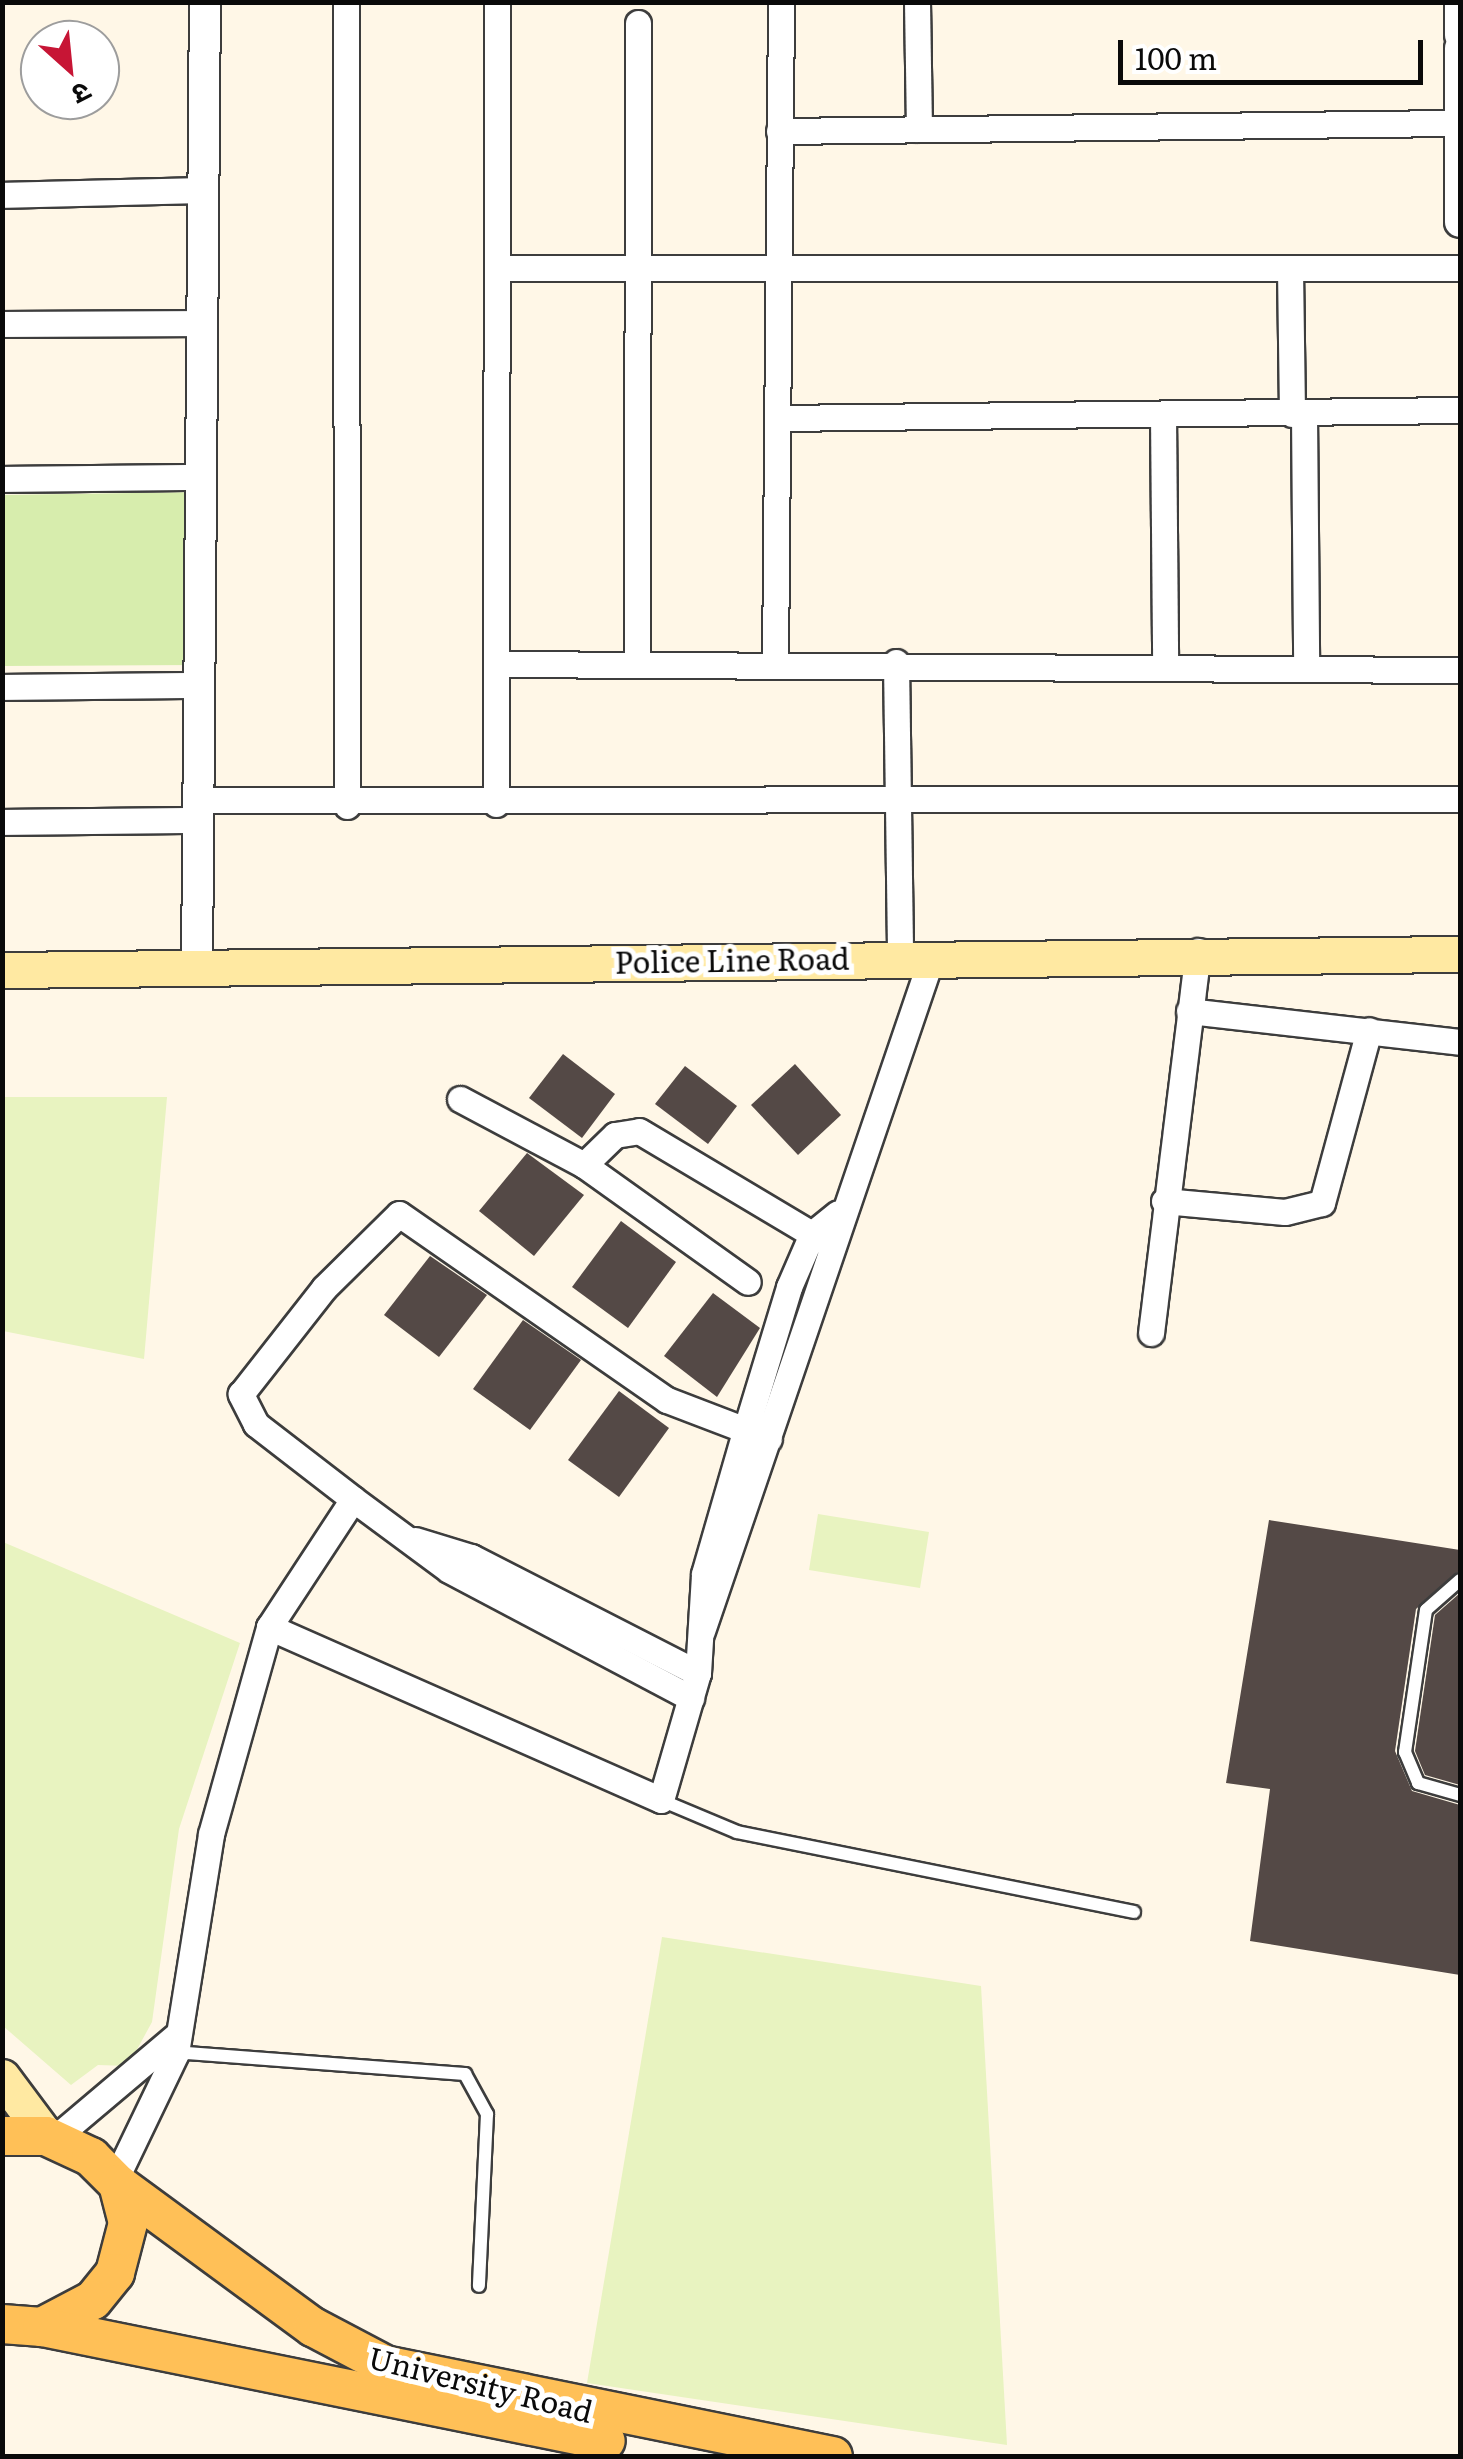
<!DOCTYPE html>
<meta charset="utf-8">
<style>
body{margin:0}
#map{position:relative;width:1463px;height:2459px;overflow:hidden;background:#fff7e7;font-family:Literata,"Noto Sans Devanagari",serif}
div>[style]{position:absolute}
.green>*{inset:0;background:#d7edad}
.pitch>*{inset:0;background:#e8f3c0}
.building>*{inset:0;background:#544946}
.roads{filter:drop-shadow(2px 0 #3d3d3d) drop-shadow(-2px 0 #3d3d3d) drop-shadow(0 2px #3d3d3d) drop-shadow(0 -2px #3d3d3d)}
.service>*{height:12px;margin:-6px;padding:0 6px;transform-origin:6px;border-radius:6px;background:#fff}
.minor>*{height:25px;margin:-12.5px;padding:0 12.5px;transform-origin:12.5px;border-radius:12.5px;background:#fff}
.tertiary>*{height:30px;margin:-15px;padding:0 15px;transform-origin:15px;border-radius:15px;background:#fff}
.secondary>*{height:35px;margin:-17.5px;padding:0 17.5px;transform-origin:17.5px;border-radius:17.5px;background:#ffe9a2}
.primary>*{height:38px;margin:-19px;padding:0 19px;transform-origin:19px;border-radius:19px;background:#ffc057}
span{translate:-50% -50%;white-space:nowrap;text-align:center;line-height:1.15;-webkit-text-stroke:10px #fff;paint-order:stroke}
.street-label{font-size:30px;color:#0a0a0a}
.frame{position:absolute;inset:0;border:5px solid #0a0a0a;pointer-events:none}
.north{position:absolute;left:20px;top:20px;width:100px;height:100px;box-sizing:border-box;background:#fff;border:2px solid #9d9d9d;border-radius:50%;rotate:153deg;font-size:28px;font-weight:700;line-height:40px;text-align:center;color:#0a0a0a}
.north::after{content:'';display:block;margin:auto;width:35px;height:45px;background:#c71535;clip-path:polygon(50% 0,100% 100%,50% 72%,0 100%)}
.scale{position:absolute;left:1118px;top:40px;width:305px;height:45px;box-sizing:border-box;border:5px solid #0a0a0a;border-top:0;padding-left:12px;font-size:30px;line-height:35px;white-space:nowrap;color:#0a0a0a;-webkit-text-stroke:8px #fff;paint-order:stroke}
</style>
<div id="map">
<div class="green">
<div style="clip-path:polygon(201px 492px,198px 665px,3px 666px,2px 495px)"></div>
</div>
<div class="pitch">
<div style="clip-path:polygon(2px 1097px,167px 1097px,144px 1359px,3px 1331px)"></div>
<div style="clip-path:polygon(818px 1514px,929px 1532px,920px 1588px,809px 1570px)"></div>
<div style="clip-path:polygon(3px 1542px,240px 1643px,179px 1829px,152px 2022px,128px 2066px,98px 2065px,71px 2085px,3px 2026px)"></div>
<div style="clip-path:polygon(662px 1937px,981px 1986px,1007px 2445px,587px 2383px)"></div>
</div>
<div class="building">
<div style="clip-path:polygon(563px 1054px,615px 1094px,582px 1138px,529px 1098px)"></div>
<div style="clip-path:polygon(795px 1064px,841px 1115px,798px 1155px,751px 1105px)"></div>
<div style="clip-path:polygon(685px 1066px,737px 1106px,708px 1144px,655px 1104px)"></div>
<div style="clip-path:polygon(527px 1153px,584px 1195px,534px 1256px,479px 1211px)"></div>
<div style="clip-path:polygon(621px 1221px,676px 1262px,628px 1328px,572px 1287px)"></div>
<div style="clip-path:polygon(430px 1256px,487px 1295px,439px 1357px,384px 1315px)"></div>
<div style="clip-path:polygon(713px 1293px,760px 1328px,717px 1397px,664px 1356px)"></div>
<div style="clip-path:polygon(523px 1320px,581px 1360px,530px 1430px,473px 1389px)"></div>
<div style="clip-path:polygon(619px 1391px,669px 1428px,619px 1497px,568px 1460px)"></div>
<div style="clip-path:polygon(1269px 1520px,1460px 1550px,1460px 1570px,1416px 1609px,1395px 1751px,1412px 1791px,1460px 1805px,1460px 1975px,1250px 1941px,1270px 1789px,1226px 1783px)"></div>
<div style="clip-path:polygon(1460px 1593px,1460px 1785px,1425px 1775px,1415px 1751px,1435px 1615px)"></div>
</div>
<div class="roads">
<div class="service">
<div style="left:1460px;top:1580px;width:45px;rotate:138.6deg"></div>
<div style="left:1426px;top:1610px;width:144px;rotate:98.4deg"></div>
<div style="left:1405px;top:1752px;width:34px;rotate:67deg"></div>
<div style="left:1418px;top:1783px;width:44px;rotate:15.9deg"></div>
<div style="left:661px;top:1800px;width:82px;rotate:22.8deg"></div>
<div style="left:737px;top:1832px;width:405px;rotate:11.4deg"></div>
<div style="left:173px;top:2052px;width:293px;rotate:4.3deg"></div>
<div style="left:465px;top:2074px;width:46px;rotate:61.2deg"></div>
<div style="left:487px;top:2114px;width:172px;rotate:92.7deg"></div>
</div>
<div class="minor">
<div style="left:346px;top:2px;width:804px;rotate:89.93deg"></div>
<div style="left:917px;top:2px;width:127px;rotate:89.1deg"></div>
<div style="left:779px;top:131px;width:677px;rotate:-0.68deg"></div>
<div style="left:2px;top:195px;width:198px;rotate:-1.4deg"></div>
<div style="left:497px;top:268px;width:963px"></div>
<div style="left:1290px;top:269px;width:145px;rotate:89.2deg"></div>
<div style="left:2px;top:324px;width:195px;rotate:-0.3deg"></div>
<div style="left:1163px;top:414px;width:252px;rotate:89.5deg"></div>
<div style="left:1304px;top:414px;width:254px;rotate:89.5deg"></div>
<div style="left:777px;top:418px;width:683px;rotate:-0.67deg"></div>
<div style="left:2px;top:479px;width:195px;rotate:-0.6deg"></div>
<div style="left:896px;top:662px;width:293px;rotate:89.2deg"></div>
<div style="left:637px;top:663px;width:640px;rotate:-89.91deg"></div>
<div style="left:496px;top:664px;width:964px;rotate:0.36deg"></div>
<div style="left:775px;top:664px;width:662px;rotate:-89.48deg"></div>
<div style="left:2px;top:687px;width:196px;rotate:-0.6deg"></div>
<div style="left:197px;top:800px;width:1263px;rotate:-0.05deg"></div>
<div style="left:496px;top:804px;width:802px;rotate:-89.93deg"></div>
<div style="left:2px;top:822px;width:195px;rotate:-0.6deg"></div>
<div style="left:1189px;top:1011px;width:273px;rotate:6.5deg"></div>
<div style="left:460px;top:1099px;width:140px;rotate:28deg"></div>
<div style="left:584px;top:1165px;width:201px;rotate:35.5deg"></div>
<div style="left:584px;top:1165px;width:43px;rotate:-44.1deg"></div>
<div style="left:615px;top:1135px;width:24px;rotate:-9deg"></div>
<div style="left:639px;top:1131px;width:217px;rotate:30.8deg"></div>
<div style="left:1164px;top:1201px;width:121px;rotate:5.2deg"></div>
<div style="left:1285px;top:1212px;width:38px;rotate:-14deg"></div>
<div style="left:1322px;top:1203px;width:179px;rotate:-74.8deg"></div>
<div style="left:1151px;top:1333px;width:385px;rotate:-83deg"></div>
<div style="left:353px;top:1499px;width:123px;rotate:-142.3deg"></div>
<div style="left:256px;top:1424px;width:34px;rotate:-117deg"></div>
<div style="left:241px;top:1394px;width:135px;rotate:-51.9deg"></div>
<div style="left:324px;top:1288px;width:105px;rotate:-44.6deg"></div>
<div style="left:399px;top:1214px;width:326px;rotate:34.8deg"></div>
<div style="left:667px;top:1400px;width:109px;rotate:20.9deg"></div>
<div style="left:415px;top:1540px;width:59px;rotate:16.9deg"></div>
<div style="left:471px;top:1557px;width:255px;rotate:27.1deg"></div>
<div style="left:269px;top:1627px;width:428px;rotate:23.8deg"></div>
<div style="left:661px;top:1800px;width:132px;rotate:-73.8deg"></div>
<div style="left:698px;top:1673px;width:99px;rotate:-86.5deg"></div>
<div style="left:704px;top:1574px;width:148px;rotate:-73.9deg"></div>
<div style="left:745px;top:1432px;width:152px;rotate:-73.1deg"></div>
<div style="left:789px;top:1287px;width:58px;rotate:-66.5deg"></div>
<div style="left:812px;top:1234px;width:33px;rotate:-39deg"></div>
<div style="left:702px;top:1631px;width:713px;rotate:-71.18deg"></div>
<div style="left:55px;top:2138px;width:161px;rotate:-40.2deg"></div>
<div style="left:115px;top:2180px;width:141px;rotate:-64.3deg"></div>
<div style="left:176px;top:2053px;width:222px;rotate:-80.9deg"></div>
<div style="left:211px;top:1834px;width:215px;rotate:-74.3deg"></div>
<div style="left:269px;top:1627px;width:153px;rotate:-56.7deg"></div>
<div style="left:353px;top:1499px;width:119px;rotate:36.5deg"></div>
<div style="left:449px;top:1570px;width:274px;rotate:27.9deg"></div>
</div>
<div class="tertiary">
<div style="left:1460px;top:2px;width:33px;rotate:90deg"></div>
<div style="left:1460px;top:48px;width:174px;rotate:90deg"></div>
<div style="left:197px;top:969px;width:967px;rotate:-89.53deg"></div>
</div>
<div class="secondary">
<div style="left:2px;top:970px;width:1458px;rotate:-0.63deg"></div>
<div style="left:2px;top:2077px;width:74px;rotate:53.3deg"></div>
</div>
<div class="primary">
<div style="left:2px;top:2136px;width:44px"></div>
<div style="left:46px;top:2136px;width:50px;rotate:25deg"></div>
<div style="left:91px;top:2157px;width:38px;rotate:45deg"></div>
<div style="left:118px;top:2184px;width:40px;rotate:75.6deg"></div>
<div style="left:128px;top:2223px;width:52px;rotate:104.6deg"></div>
<div style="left:115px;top:2273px;width:35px;rotate:129deg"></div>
<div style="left:93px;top:2300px;width:58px;rotate:152.1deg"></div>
<div style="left:42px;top:2327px;width:40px;rotate:-175.7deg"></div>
<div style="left:118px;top:2184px;width:242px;rotate:36.3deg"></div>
<div style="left:313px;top:2327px;width:81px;rotate:27.8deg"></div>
<div style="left:385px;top:2365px;width:457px;rotate:11.5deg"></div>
<div style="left:42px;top:2327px;width:575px;rotate:11.43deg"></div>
</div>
</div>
<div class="street-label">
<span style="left:732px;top:959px;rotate:-1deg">Police Line Road</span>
<span style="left:481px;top:2383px;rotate:14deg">University Road</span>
</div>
<div class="frame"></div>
<div class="north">उ</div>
<div class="scale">100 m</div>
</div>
